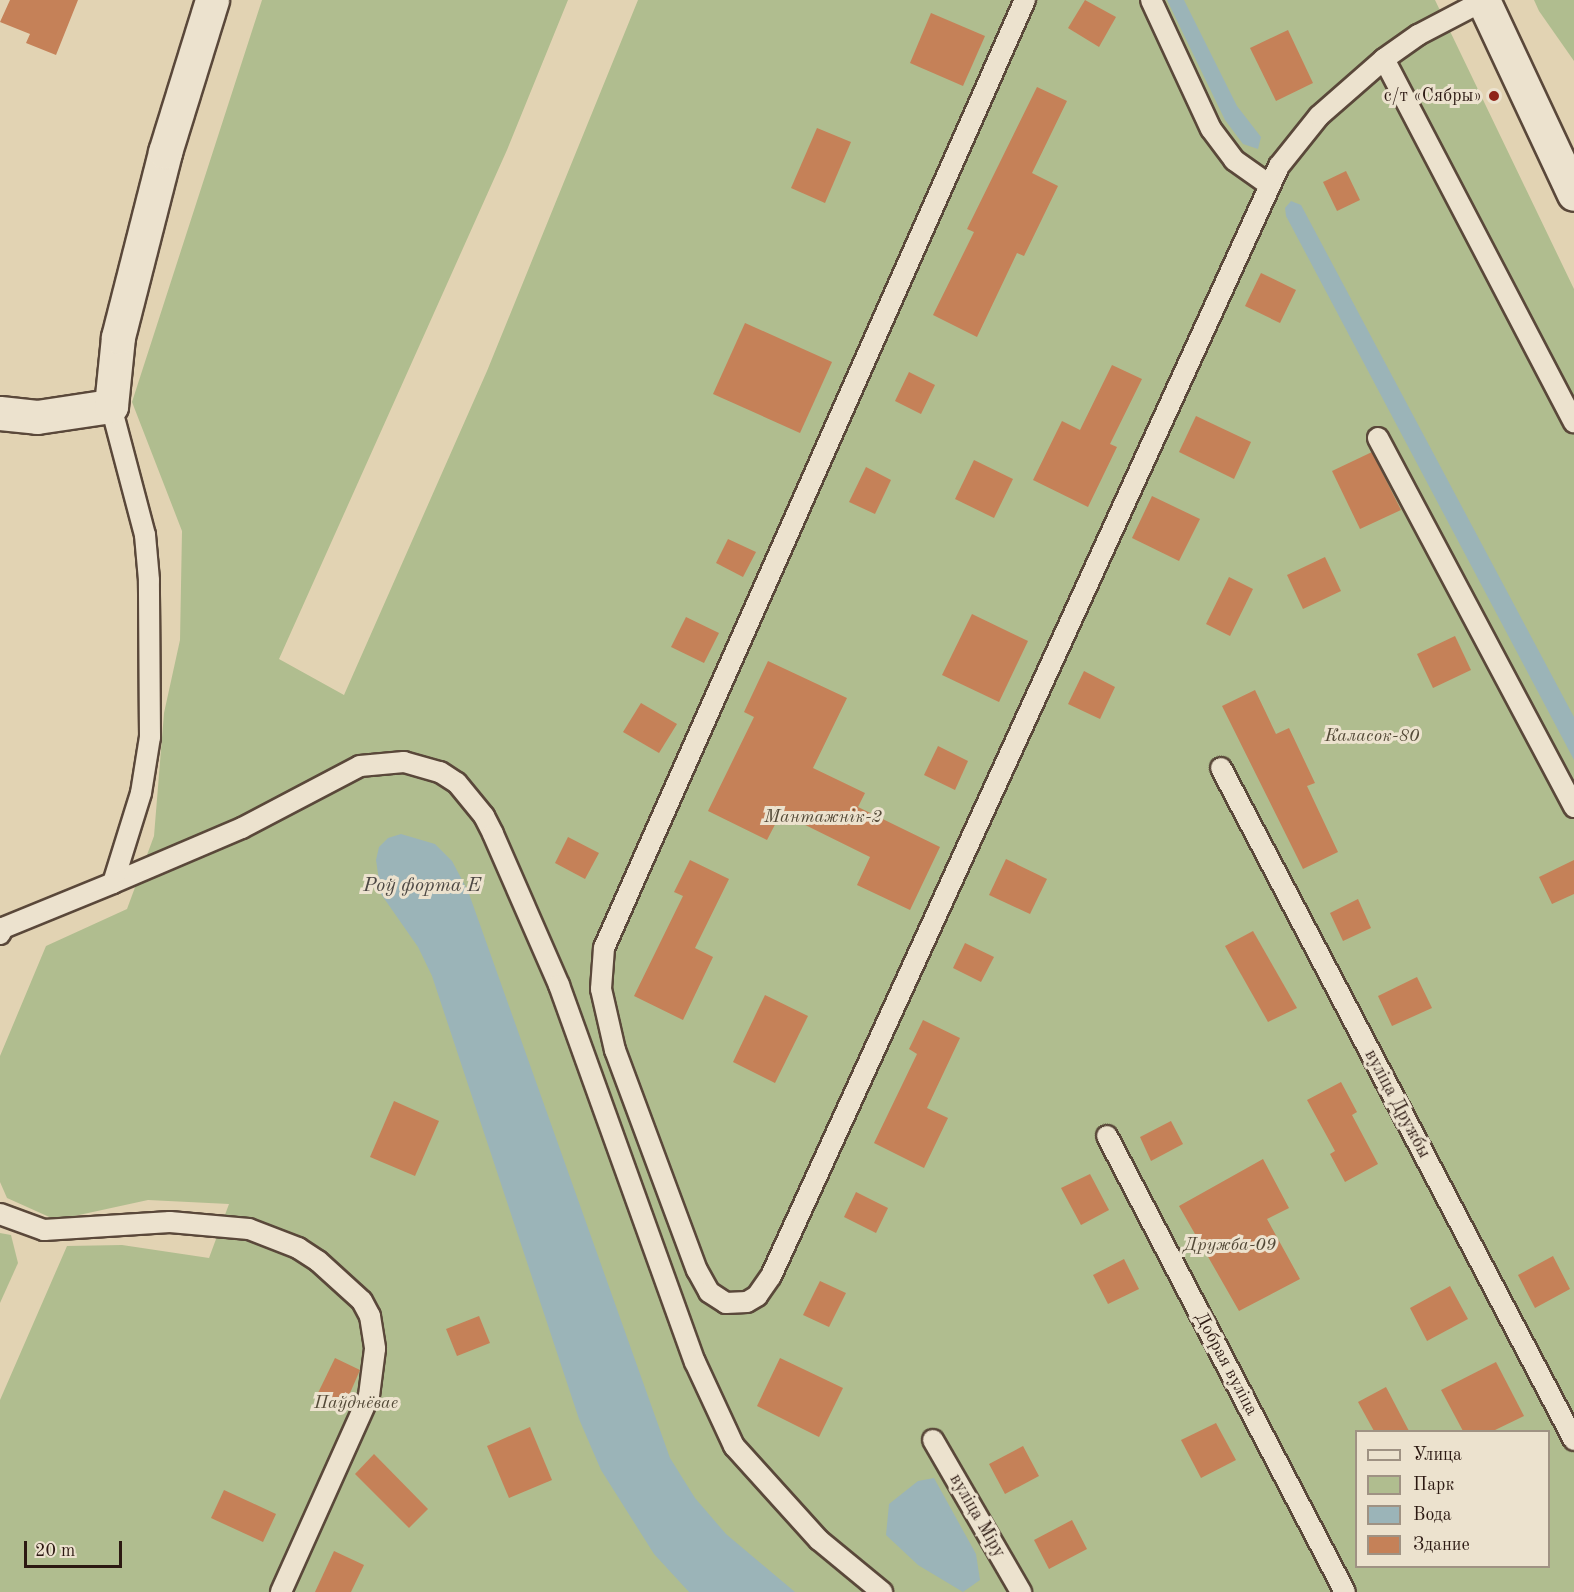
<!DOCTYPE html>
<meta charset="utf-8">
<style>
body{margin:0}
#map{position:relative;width:1574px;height:1592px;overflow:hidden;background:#e2d3b3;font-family:"Old Standard TT",serif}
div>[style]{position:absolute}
.green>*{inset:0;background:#b0bd8f}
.water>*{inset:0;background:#9bb4b8}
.building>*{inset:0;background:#c58158}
.roads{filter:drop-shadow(2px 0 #5a483a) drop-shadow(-2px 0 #5a483a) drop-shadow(0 2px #5a483a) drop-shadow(0 -2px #5a483a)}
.service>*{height:20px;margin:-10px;padding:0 10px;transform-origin:10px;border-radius:10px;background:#ece2ce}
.minor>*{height:33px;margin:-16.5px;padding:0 16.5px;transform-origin:16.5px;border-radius:16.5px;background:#ece2ce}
.tertiary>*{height:33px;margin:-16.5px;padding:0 16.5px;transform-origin:16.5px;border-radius:16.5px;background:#ece2ce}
.dots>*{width:16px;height:16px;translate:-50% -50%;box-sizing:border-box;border:3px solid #ece2ce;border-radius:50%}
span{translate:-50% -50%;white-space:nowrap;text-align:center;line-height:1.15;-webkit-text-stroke:6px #ece2ce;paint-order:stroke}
.poi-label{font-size:18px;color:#2c1912}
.right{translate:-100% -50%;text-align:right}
.park-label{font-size:18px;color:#544a38;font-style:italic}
.street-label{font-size:18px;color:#2c1912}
.water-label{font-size:20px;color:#4d4844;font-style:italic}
.legend{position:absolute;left:1355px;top:1430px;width:195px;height:138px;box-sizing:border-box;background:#ece2ce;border:2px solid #9f9283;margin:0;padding:8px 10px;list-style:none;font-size:18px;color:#2c1912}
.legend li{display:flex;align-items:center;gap:12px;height:30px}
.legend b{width:30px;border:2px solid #9f9283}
.scale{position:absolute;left:24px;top:1541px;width:98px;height:27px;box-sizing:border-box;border:3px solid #2c1912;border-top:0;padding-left:8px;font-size:18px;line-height:21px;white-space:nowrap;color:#2c1912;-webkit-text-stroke:4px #ece2ce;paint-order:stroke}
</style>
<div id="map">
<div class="green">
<div style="clip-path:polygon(evenodd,262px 0,568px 0,507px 150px,279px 659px,344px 695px,487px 371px,638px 0,1435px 0,1574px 289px,1574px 1592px,0 1592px,0 1400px,67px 1246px,122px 1245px,209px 1258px,229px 1204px,148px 1200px,56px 1220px,7px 1198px,0 1182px,0 1056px,46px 946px,127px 909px,154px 836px,164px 713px,180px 640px,182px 531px,132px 402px,262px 0,1356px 1432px,1548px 1432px,1548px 1566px,1356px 1566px,1356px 1432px)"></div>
<div style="clip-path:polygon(1534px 0,1574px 0,1574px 61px,1539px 11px)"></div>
<div style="clip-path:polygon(0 1233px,11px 1235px,18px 1263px,0 1303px)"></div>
</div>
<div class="water">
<div style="clip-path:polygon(1167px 0,1184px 0,1237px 106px,1261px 137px,1258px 149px,1243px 144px,1225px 120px)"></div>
<div style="clip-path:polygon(1291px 201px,1301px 205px,1574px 717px,1574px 760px,1286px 216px,1285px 208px)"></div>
<div style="clip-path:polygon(401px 834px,435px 844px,452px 861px,468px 891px,670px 1458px,695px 1498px,726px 1534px,795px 1592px,689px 1592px,654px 1554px,601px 1470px,579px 1419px,432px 976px,418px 947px,381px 894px,376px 860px,379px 847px,388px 838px)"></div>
<div style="clip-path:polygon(934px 1478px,976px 1554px,980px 1580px,963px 1592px,918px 1565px,886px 1535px,889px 1504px,918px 1481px)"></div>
</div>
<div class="building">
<div style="clip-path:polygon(10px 0,78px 0,56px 55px,26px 43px,30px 34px,0 22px)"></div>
<div style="clip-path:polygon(1085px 0,1116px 17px,1099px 47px,1068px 28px)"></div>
<div style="clip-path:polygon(931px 13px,985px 36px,963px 86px,910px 63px)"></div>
<div style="clip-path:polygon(1288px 30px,1313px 83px,1276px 101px,1250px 48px)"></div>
<div style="clip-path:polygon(1037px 87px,1067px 101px,1032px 173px,1058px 186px,1024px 256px,1017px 253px,977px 337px,933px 315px,974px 232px,967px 229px)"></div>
<div style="clip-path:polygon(817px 128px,851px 142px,825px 203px,791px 188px)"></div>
<div style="clip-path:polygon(1346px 171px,1360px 200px,1337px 211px,1323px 182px)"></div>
<div style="clip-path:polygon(1261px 273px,1296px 290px,1280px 323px,1245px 306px)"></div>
<div style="clip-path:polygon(745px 323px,832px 362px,800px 433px,713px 394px)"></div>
<div style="clip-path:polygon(1112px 365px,1142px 379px,1110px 444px,1117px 447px,1088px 507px,1033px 480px,1062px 421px,1080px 430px)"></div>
<div style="clip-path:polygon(909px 372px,935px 385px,921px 414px,895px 401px)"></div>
<div style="clip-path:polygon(1196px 416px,1251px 442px,1234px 479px,1179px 452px)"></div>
<div style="clip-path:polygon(1372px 452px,1401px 510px,1360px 529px,1332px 471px)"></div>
<div style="clip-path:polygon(974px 460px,1013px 479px,994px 518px,955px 499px)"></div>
<div style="clip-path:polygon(866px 467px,891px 480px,875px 514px,849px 502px)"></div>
<div style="clip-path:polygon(1152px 496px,1200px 519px,1179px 561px,1132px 538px)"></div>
<div style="clip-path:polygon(728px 539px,756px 552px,743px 577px,716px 563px)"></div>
<div style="clip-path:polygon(1325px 557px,1341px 591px,1303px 609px,1287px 575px)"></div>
<div style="clip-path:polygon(1229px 577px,1253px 589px,1230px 636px,1206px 624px)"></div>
<div style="clip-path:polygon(972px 614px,1028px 641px,999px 702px,942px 675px)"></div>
<div style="clip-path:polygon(686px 617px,719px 633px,704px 663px,671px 647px)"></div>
<div style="clip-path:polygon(1455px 636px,1471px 670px,1433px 688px,1417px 654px)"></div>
<div style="clip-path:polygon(768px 661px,847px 698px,813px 768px,865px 793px,858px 807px,940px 847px,910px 910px,857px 885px,870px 857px,781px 813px,767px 840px,708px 811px,754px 717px,744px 712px)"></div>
<div style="clip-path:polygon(1084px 671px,1115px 687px,1100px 719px,1068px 704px)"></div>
<div style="clip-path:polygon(1255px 690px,1276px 734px,1289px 728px,1315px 783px,1307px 786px,1338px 852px,1303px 869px,1222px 706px)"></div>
<div style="clip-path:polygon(641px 703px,677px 724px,659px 753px,623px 732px)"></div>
<div style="clip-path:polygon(938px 746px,968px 761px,955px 790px,924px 775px)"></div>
<div style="clip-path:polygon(568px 837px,599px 853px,585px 879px,555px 863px)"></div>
<div style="clip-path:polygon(1006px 859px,1047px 879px,1030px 914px,989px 895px)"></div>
<div style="clip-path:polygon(690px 860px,729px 879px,695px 948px,713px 957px,683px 1020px,634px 996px,683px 896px,674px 892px)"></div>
<div style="clip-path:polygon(1574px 860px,1574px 894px,1552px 904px,1539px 877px)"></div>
<div style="clip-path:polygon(1358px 899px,1371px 928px,1343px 941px,1330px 913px)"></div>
<div style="clip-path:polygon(1253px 931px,1297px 1008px,1268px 1022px,1225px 946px)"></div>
<div style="clip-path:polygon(965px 943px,994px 957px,981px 982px,953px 968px)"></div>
<div style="clip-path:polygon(1417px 977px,1432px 1008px,1392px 1026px,1378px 996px)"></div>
<div style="clip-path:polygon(765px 995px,808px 1016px,775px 1083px,733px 1062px)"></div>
<div style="clip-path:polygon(923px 1020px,960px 1038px,927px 1108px,948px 1118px,924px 1168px,874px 1143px,917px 1054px,909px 1049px)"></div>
<div style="clip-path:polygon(1341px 1082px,1357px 1112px,1352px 1115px,1378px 1164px,1345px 1182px,1330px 1154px,1335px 1151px,1307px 1100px)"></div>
<div style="clip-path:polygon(394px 1101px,439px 1121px,415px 1176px,370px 1157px)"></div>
<div style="clip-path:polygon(1171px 1121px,1183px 1144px,1151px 1161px,1140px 1137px)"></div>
<div style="clip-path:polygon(1263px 1159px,1289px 1208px,1267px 1219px,1300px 1279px,1239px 1311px,1179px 1206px)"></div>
<div style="clip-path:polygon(1090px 1174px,1109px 1210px,1081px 1225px,1061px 1188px)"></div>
<div style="clip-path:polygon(856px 1192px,888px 1208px,876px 1233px,844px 1217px)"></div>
<div style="clip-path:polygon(1553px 1256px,1570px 1289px,1535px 1308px,1518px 1275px)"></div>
<div style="clip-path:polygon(1124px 1259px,1139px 1289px,1108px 1304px,1093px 1275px)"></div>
<div style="clip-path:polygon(820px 1281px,846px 1293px,829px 1327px,803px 1315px)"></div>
<div style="clip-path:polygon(1450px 1286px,1468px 1319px,1427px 1341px,1410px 1308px)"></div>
<div style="clip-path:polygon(479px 1316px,490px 1343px,457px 1356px,446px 1329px)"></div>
<div style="clip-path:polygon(335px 1358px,360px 1370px,344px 1407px,317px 1395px)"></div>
<div style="clip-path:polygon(780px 1358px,843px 1388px,819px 1437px,757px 1406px)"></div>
<div style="clip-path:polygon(1496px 1362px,1524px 1416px,1493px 1431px,1463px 1431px,1441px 1390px)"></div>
<div style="clip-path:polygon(1386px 1387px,1409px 1431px,1374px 1431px,1358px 1402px)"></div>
<div style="clip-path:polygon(1216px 1423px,1236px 1460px,1201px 1478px,1181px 1440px)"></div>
<div style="clip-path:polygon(530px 1427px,552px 1480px,509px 1498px,487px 1446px)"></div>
<div style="clip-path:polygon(1023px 1446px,1039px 1476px,1005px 1494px,989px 1464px)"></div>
<div style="clip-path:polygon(374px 1454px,428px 1509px,409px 1528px,355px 1474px)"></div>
<div style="clip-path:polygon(224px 1490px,276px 1514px,263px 1542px,211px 1518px)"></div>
<div style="clip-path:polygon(1072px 1520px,1087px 1549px,1049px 1569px,1034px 1540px)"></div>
<div style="clip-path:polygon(334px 1551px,364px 1565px,351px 1592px,315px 1592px)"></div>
</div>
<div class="roads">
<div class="service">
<div style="left:1025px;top:0;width:1037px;rotate:113.95deg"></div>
<div style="left:604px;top:948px;width:41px;rotate:94.2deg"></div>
<div style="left:601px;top:989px;width:63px;rotate:77.1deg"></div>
<div style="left:615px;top:1050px;width:235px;rotate:69.6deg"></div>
<div style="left:697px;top:1270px;width:25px;rotate:61deg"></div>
<div style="left:709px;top:1292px;width:20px;rotate:33deg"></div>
<div style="left:726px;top:1303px;width:21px;rotate:-3deg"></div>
<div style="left:747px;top:1302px;width:12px;rotate:-31deg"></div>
<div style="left:757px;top:1296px;width:24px;rotate:-55deg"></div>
<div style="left:771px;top:1276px;width:1221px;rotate:-65.41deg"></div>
<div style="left:1279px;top:166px;width:64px;rotate:-51.3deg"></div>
<div style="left:1319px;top:116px;width:86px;rotate:-41.2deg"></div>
<div style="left:1384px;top:59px;width:42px;rotate:-35.2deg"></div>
<div style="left:1418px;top:35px;width:73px;rotate:-27.6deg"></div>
<div style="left:1151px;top:0;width:142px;rotate:65.1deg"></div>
<div style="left:1211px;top:129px;width:39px;rotate:53deg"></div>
<div style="left:1234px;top:160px;width:42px;rotate:35.2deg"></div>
<div style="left:1384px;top:59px;width:410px;rotate:62.4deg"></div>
<div style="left:1378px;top:438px;width:418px;rotate:62deg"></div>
<div style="left:1221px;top:768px;width:759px;rotate:62.29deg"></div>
<div style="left:113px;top:883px;width:140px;rotate:-23.1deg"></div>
<div style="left:242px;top:828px;width:133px;rotate:-27.7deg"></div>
<div style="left:360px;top:766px;width:44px;rotate:-5.2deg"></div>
<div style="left:404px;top:762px;width:37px;rotate:16deg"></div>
<div style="left:440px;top:772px;width:20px;rotate:33deg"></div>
<div style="left:457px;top:783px;width:43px;rotate:50.7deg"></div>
<div style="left:484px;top:816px;width:20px;rotate:63deg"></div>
<div style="left:493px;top:834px;width:165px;rotate:66.4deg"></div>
<div style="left:559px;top:985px;width:401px;rotate:70.2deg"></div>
<div style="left:695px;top:1362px;width:93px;rotate:65.1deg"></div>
<div style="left:734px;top:1446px;width:127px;rotate:47.9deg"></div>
<div style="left:819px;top:1540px;width:82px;rotate:39.5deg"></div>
<div style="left:0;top:934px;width:7px;rotate:-63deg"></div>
<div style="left:3px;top:928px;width:119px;rotate:-22.2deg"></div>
<div style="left:113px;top:883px;width:94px;rotate:-72.7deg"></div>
<div style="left:141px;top:793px;width:57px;rotate:-80.9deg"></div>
<div style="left:150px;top:737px;width:157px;rotate:-90.4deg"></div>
<div style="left:149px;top:580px;width:45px;rotate:-95.1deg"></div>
<div style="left:145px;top:535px;width:133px;rotate:-104.8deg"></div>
<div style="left:1107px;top:1136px;width:514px;rotate:62.44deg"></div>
<div style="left:0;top:1214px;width:47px;rotate:20deg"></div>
<div style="left:44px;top:1230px;width:126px;rotate:-3.6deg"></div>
<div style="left:170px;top:1222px;width:79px;rotate:5.1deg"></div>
<div style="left:249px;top:1229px;width:53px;rotate:21.2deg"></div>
<div style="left:298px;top:1248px;width:24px;rotate:33deg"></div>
<div style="left:318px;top:1261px;width:59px;rotate:42.3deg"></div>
<div style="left:362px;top:1301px;width:17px;rotate:62deg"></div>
<div style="left:370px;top:1316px;width:33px;rotate:81deg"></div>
<div style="left:375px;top:1349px;width:47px;rotate:97.3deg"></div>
<div style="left:369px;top:1396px;width:215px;rotate:114.2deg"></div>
<div style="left:933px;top:1440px;width:176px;rotate:59.9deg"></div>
</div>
<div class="minor">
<div style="left:0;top:413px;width:37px;rotate:6deg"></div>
<div style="left:37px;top:417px;width:75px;rotate:-8.5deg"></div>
<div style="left:111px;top:406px;width:69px;rotate:-84.2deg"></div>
<div style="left:118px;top:337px;width:191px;rotate:-75.7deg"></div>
<div style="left:165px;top:152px;width:159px;rotate:-72.8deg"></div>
</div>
<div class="tertiary">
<div style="left:1483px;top:0;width:214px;rotate:64.9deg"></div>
</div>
</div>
<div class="dots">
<div style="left:1494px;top:96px;background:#8f2418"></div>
</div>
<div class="poi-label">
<span class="right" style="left:1482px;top:96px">с/т «Сябры»</span>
</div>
<div class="park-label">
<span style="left:1372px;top:736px">Каласок-80</span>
<span style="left:823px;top:817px">Мантажнік-2</span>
<span style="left:1230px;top:1245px">Дружба-09</span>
<span style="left:356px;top:1403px">Паўднёвае</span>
</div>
<div class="street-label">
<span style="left:1397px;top:1104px;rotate:62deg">вуліца Дружбы</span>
<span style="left:1226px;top:1364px;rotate:62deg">Добрая вуліца</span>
<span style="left:977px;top:1516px;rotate:60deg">вуліца Міру</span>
</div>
<div class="water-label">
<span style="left:422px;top:886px">Роў форта Е</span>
</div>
<ul class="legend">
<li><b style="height:8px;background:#ece2ce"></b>Улица</li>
<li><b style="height:16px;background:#b0bd8f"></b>Парк</li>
<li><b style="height:16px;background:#9bb4b8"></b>Вода</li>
<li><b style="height:16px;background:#c58158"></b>Здание</li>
</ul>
<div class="scale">20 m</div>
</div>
